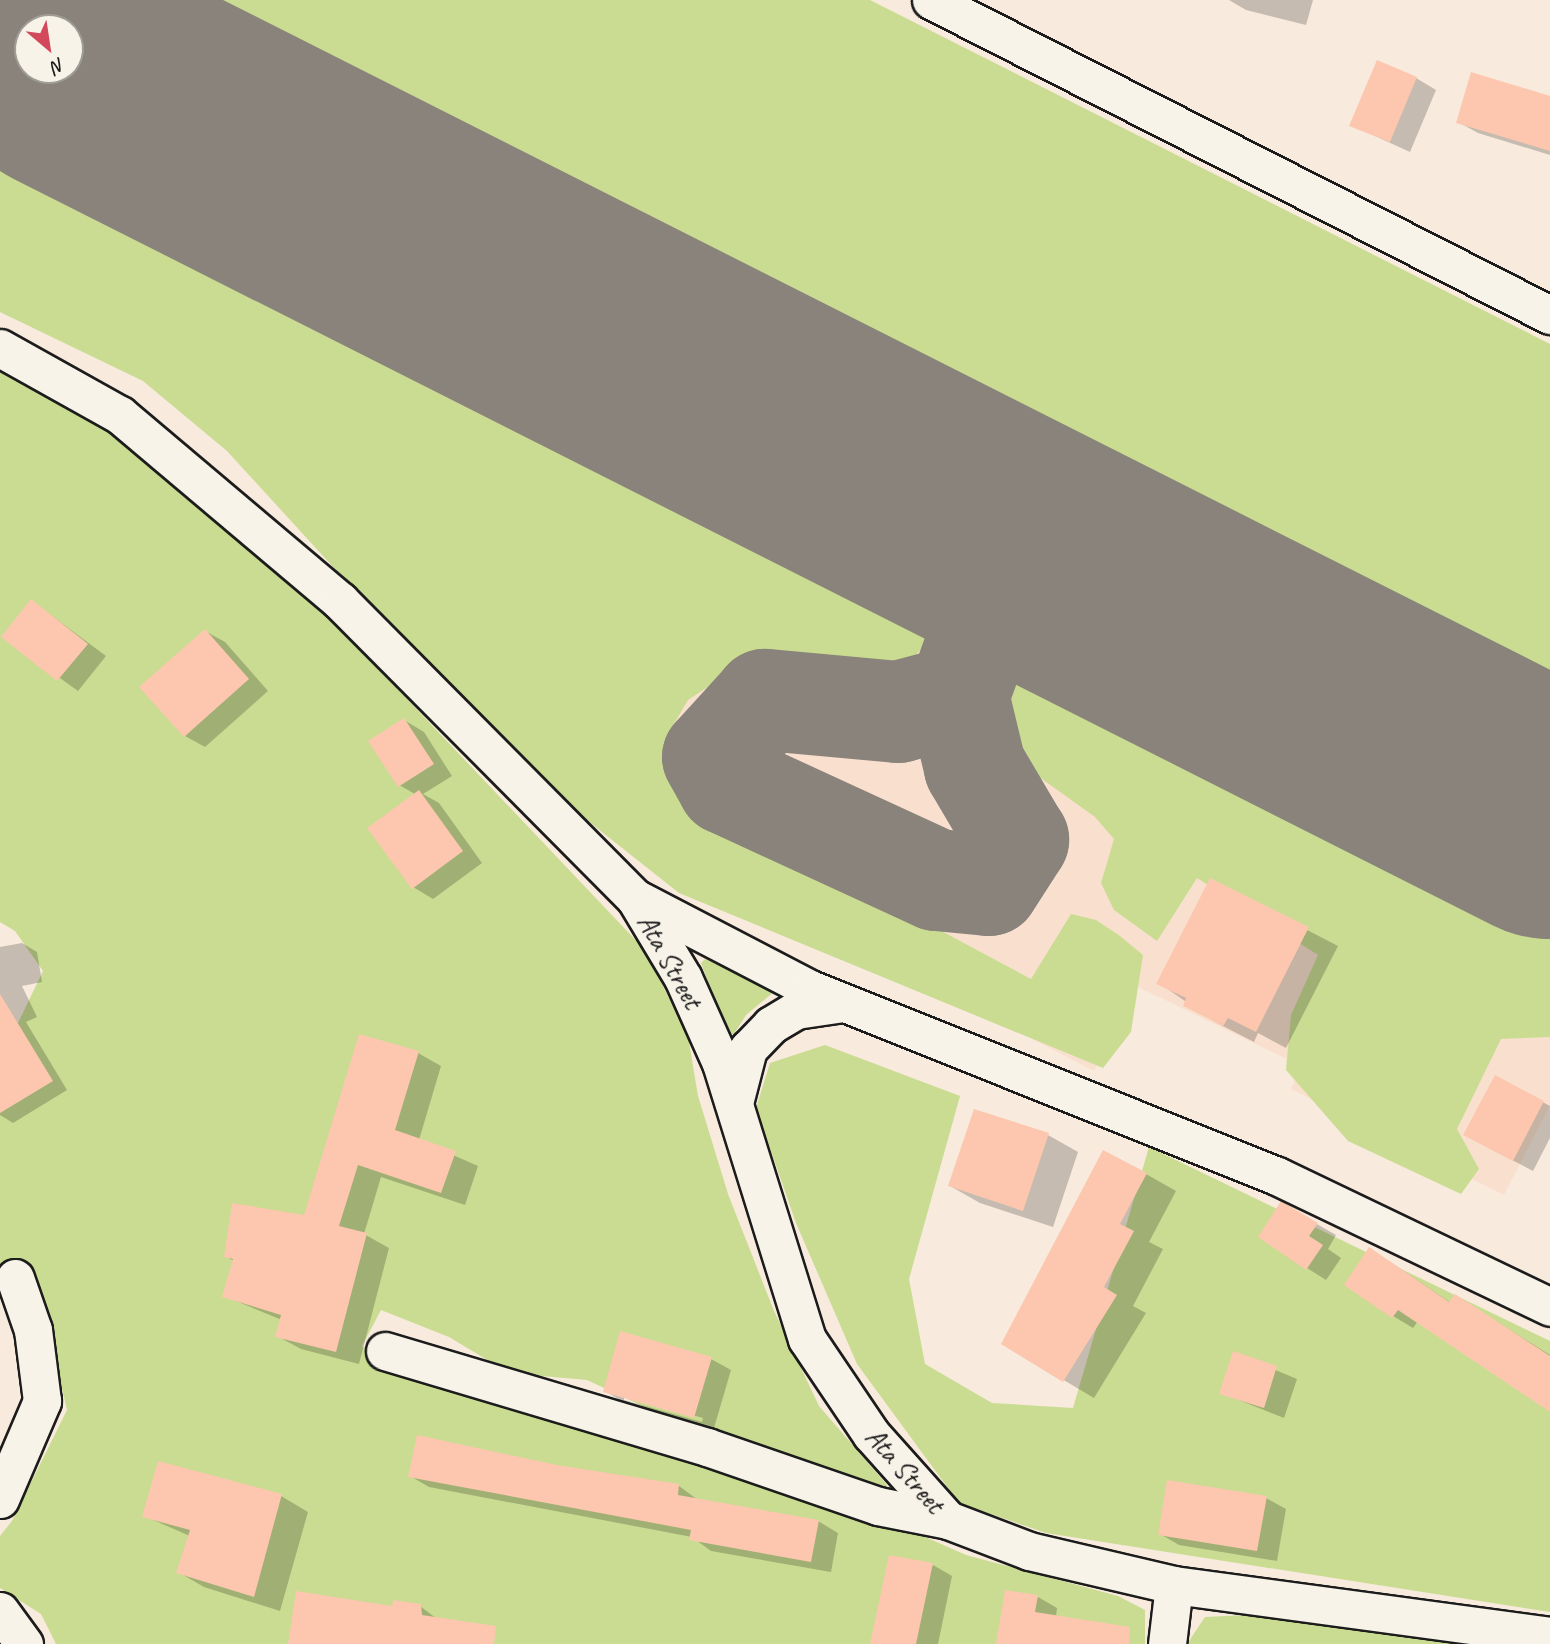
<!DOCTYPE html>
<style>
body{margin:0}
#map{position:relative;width:1550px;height:1644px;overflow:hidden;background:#f8eadc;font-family:Caveat,sans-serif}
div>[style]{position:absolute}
.built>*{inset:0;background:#f9e0ce}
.green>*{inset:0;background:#c9dc91}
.shadow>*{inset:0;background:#0003}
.taxiway>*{height:102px;margin:-51px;padding:0 51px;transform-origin:51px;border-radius:51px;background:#8a837c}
.runway>*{height:254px;margin:-127px;padding:0 127px;transform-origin:127px;border-radius:127px;background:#8a837c}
.building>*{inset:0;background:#fcc7ae}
.roads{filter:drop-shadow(2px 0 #1c1c1c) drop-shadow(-2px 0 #1c1c1c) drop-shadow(0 2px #1c1c1c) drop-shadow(0 -2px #1c1c1c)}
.minor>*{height:37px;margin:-18.5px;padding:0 18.5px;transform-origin:18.5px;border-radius:18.5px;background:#f7f3e8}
span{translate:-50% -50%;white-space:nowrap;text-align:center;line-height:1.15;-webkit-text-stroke:6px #f7f3e8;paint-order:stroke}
.street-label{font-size:28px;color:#1c1c1c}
.north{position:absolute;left:14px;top:14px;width:70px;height:70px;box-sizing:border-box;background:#f7f3e8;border:2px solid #9f9d96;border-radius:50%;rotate:151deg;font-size:19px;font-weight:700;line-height:28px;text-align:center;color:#1c1c1c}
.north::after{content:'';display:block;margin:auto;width:24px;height:32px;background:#d1495b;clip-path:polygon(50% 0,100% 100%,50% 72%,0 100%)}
</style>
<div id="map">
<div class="built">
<div style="clip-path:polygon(evenodd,0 0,342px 0,1550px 613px,1550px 1105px,1504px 1195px,1291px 1089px,1301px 1066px,1136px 986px,1094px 1071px,629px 830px,228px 405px,0 283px,0 0,28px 28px,70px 28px,70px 70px,28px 70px,28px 28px)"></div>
</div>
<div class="green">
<div style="clip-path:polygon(57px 0,870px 0,1550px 344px,1550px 760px,871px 412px,683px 329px)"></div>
<div style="clip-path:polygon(0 64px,380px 248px,883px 515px,930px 554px,942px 600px,931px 637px,903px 671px,859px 672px,765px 660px,724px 676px,688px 700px,671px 729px,664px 770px,686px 809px,766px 837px,1031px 979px,1071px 914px,1096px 920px,1120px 936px,1143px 955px,1131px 1032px,1103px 1068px,679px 893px,583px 817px,335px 569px,227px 451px,143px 381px,0 312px)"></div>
<div style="clip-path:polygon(0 361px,95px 412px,333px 621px,645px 950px,688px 1036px,698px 1096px,728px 1194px,774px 1311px,819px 1406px,887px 1485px,885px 1492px,679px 1423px,587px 1380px,509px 1373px,449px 1337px,381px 1310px,362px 1346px,405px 1376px,486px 1396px,914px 1532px,966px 1555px,1118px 1596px,1145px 1610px,1145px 1644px,56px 1644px,41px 1614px,0 1588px,0 1536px,12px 1521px,67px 1410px,38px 1287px,0 1264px,0 1031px,18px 1023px,43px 971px,15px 931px,0 922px)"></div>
<div style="clip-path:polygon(1048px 621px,1097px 625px,1550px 855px,1550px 1037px,1501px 1039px,1457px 1129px,1479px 1169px,1461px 1194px,1348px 1141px,1286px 1070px,1291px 1015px,1318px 955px,1197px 878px,1157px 941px,1114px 910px,1101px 883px,1114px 839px,1095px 817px,1003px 751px,990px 715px,990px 687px,1012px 641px)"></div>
<div style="clip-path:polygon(705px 959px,775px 991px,746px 1015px,734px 1034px,728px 1035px,701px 963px)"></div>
<div style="clip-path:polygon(825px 1045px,960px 1096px,909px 1279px,925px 1364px,992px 1403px,1073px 1408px,1149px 1147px,1550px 1341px,1550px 1612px,1046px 1533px,959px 1503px,857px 1364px,796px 1223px,756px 1108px,770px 1063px)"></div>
<div style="clip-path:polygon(1287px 1613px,1519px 1644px,1187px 1644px,1205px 1617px)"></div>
</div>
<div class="shadow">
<div style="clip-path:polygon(1229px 0,1313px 0,1306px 25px,1246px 10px)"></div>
<div style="clip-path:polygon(1416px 78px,1436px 90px,1410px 152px,1351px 125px)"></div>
<div style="clip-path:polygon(1550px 98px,1550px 155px,1478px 133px,1458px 122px)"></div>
<div style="clip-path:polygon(32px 601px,106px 656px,78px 691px,3px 637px)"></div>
<div style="clip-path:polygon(205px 631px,225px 642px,268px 691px,205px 747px,185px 736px,142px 687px)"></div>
<div style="clip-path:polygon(404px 720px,424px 732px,452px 776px,423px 794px,439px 803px,482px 863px,433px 899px,413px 887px,415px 794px,399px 785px)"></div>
<div style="clip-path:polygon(1211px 880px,1338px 946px,1286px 1048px,1258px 1033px,1254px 1042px,1215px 1022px,1159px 983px)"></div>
<div style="clip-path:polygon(22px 943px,37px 952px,42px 982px,22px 986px,37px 1017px,26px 1022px,67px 1090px,13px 1123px,0 1115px,0 947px)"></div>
<div style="clip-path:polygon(418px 1053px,441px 1066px,419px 1140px,478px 1166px,465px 1205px,381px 1177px,364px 1234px,389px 1248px,359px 1364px,301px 1349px,277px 1336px,282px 1320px,224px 1296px,234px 1261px,225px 1256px,306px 1217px)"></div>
<div style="clip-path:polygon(1495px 1077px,1550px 1106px,1550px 1138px,1533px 1171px,1485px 1146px)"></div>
<div style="clip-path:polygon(1048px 1135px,1078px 1152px,1053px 1227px,980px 1203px,950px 1186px)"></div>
<div style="clip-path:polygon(1146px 1174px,1176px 1191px,1149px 1242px,1163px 1249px,1133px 1306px,1146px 1313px,1094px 1398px,1003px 1344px)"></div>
<div style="clip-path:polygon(1282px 1204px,1336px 1235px,1328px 1249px,1341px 1258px,1326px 1280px,1307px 1268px)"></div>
<div style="clip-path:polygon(1389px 1261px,1451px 1303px,1475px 1308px,1550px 1355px,1550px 1409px,1418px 1321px,1413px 1328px,1393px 1316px)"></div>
<div style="clip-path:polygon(1234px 1353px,1297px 1379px,1284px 1418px,1221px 1393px)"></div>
<div style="clip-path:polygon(evenodd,711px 1359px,731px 1370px,714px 1428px,625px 1403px,605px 1391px,711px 1359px,624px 1396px,703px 1418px,702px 1422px,624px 1400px,624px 1396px)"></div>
<div style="clip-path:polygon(557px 1466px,679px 1486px,698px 1500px,818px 1521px,838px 1533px,831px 1572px,711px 1551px,692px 1537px,429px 1487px,410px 1476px)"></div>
<div style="clip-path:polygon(281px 1496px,308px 1512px,280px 1611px,204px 1587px,178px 1572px,190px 1536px,144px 1516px)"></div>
<div style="clip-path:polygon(1266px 1498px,1286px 1509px,1277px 1561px,1179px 1545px,1160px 1534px)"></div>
<div style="clip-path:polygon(933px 1565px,952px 1576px,938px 1644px,872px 1644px)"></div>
<div style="clip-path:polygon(1038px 1597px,1057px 1608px,1056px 1617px,1120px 1644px,998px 1644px)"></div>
<div style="clip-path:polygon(420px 1606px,470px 1644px,291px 1644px,393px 1608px)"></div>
</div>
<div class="taxiway">
<div style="left:958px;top:696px;width:62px;rotate:165.1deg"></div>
<div style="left:898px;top:712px;width:134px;rotate:-174.8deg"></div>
<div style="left:765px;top:700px;width:77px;rotate:132.4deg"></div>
<div style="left:713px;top:757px;width:31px;rotate:61deg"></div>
<div style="left:728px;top:784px;width:230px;rotate:24.7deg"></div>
<div style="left:937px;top:880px;width:52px;rotate:5.5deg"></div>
<div style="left:989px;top:885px;width:54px;rotate:-57.2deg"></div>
<div style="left:1018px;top:840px;width:85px;rotate:-120.5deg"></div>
<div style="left:975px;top:767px;width:73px;rotate:-103.5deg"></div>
<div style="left:958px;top:696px;width:165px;rotate:-70.1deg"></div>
</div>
<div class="runway">
<div style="left:70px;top:65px;width:1658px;rotate:26.78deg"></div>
</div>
<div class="building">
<div style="clip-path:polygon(1377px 60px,1417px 77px,1390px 142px,1349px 126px)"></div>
<div style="clip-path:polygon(1471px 72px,1550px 96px,1550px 151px,1456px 123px)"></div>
<div style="clip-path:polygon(31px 599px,88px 644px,57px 681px,1px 637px)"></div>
<div style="clip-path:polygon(205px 629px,249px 679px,184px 737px,139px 687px)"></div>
<div style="clip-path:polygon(404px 718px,434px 764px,398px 787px,368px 741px)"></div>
<div style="clip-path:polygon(419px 790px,463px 851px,412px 889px,367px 828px)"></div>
<div style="clip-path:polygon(1210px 878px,1309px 927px,1256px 1032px,1228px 1018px,1223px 1026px,1183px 1006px,1186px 998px,1156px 984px)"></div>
<div style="clip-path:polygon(0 994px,53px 1081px,0 1113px)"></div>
<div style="clip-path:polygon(359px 1034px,419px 1051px,395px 1130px,456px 1151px,441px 1193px,358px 1165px,339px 1226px,367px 1233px,336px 1352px,275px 1337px,281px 1315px,222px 1297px,233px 1259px,224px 1257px,232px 1203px,304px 1215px)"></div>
<div style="clip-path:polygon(1495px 1075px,1544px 1101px,1513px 1161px,1463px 1135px)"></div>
<div style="clip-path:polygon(974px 1109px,1049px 1133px,1023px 1211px,948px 1186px)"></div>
<div style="clip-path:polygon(1103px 1150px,1147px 1173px,1120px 1224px,1134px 1231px,1104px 1287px,1117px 1295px,1063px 1382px,1001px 1344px)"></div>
<div style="clip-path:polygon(1281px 1201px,1318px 1223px,1309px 1236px,1323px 1245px,1306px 1270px,1258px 1237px)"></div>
<div style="clip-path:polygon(1369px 1247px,1449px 1302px,1455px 1294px,1550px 1356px,1550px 1412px,1398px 1310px,1392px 1318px,1344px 1285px)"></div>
<div style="clip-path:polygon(620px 1331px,712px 1357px,694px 1418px,603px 1392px)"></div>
<div style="clip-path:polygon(1233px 1351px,1277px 1366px,1264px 1408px,1219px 1394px)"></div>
<div style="clip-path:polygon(417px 1435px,557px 1465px,679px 1484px,678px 1495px,819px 1520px,811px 1562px,689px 1540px,691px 1530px,408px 1477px)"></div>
<div style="clip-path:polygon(158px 1461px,282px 1494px,254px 1597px,176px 1573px,190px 1530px,142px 1517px)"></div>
<div style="clip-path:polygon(1167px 1480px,1267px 1496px,1257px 1551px,1158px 1535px)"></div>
<div style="clip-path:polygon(889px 1555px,933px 1563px,916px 1644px,870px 1644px)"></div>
<div style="clip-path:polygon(1005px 1590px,1038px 1595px,1035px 1612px,1130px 1627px,1129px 1644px,996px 1644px)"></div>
<div style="clip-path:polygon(296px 1591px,392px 1606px,393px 1600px,421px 1604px,422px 1615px,496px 1626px,494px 1644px,288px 1644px)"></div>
</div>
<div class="roads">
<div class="minor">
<div style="left:931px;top:0;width:695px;rotate:26.97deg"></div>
<div style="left:0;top:348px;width:137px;rotate:29.2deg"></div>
<div style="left:120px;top:415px;width:288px;rotate:40.2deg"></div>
<div style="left:340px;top:601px;width:419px;rotate:45.2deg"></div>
<div style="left:635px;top:898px;width:197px;rotate:27.5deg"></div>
<div style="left:810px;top:989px;width:503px;rotate:21.82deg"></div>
<div style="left:1277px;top:1176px;width:303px;rotate:25.6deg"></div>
<div style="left:635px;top:898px;width:93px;rotate:59deg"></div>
<div style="left:683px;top:978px;width:93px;rotate:65.9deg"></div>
<div style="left:721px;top:1063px;width:289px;rotate:72.7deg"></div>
<div style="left:807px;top:1339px;width:115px;rotate:56deg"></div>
<div style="left:871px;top:1434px;width:115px;rotate:48.2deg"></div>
<div style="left:948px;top:1520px;width:87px;rotate:20.9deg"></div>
<div style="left:1029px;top:1551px;width:149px;rotate:13.2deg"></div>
<div style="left:1174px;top:1585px;width:379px;rotate:7.7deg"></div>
<div style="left:734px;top:1103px;width:56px;rotate:-75.5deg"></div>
<div style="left:748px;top:1049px;width:33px;rotate:-46deg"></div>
<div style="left:771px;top:1025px;width:29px;rotate:-31deg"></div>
<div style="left:796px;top:1010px;width:48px;rotate:-8.5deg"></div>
<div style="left:385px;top:1351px;width:336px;rotate:16.6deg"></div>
<div style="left:707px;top:1447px;width:181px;rotate:19deg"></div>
<div style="left:878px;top:1506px;width:71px;rotate:11.3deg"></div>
<div style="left:0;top:1499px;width:107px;rotate:-66.8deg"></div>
<div style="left:42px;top:1401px;width:72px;rotate:-97.2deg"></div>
<div style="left:33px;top:1330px;width:55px;rotate:-109.1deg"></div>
<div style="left:0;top:1611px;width:41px;rotate:54deg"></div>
<div style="left:1167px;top:1644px;width:59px;rotate:-83.2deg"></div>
</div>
</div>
<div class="street-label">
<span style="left:670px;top:961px;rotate:61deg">Ata Street</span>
<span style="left:905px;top:1470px;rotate:49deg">Ata Street</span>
</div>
<div class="north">N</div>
</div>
